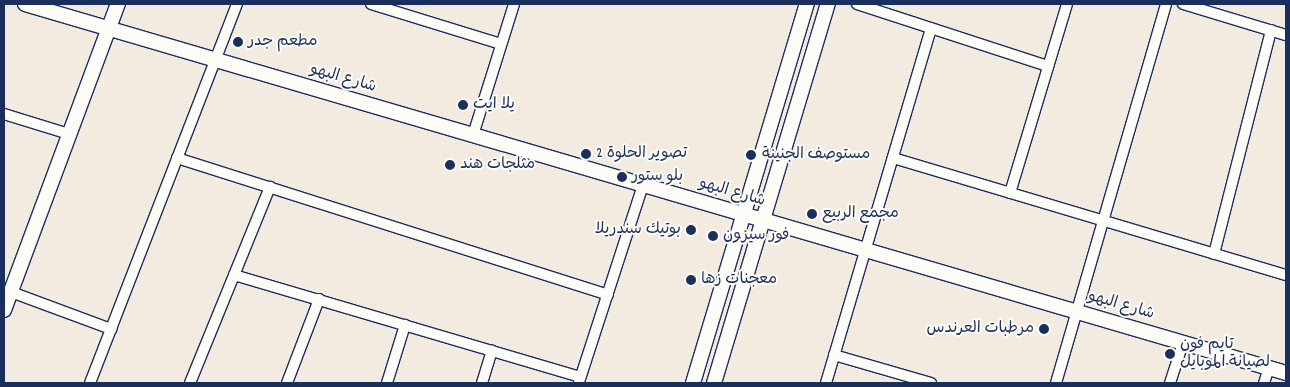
<!DOCTYPE html>
<meta charset="utf-8">
<style>
body{margin:0}
#map{position:relative;width:1290px;height:387px;overflow:hidden;background:#f4ebe0;font-family:Dekko,"Playpen Sans Arabic",sans-serif}
div>[style]{position:absolute}
.roads{filter:drop-shadow(1px 0 #1b2f5e) drop-shadow(-1px 0 #1b2f5e) drop-shadow(0 1px #1b2f5e) drop-shadow(0 -1px #1b2f5e)}
.street>*{height:10px;margin:-5px;padding:0 5px;transform-origin:5px;border-radius:5px;background:#fdfcf7}
.secondary>*{height:14px;margin:-7px;padding:0 7px;transform-origin:7px;border-radius:7px;background:#fdfcf7}
.dots>*{width:14px;height:14px;translate:-50% -50%;box-sizing:border-box;border:2px solid #fdfcf7;border-radius:50%}
span{translate:-50% -50%;white-space:nowrap;text-align:center;line-height:1.15;-webkit-text-stroke:4px #fdfcf7;paint-order:stroke}
.poi-label{font-size:16px;color:#1b2f5e}
.left{translate:0 -50%;text-align:left}
.right{translate:-100% -50%;text-align:right}
.street-label{font-size:16px;color:#1b2f5e}
.frame{position:absolute;inset:0;border:5px solid #1b2f5e;pointer-events:none}
</style>
<div id="map">
<div class="roads">
<div class="street">
<div style="left:371px;top:4px;width:136px;rotate:17.1deg"></div>
<div style="left:857px;top:4px;width:201px;rotate:18deg"></div>
<div style="left:1183px;top:4px;width:108px;rotate:16.8deg"></div>
<div style="left:4px;top:114px;width:68px;rotate:17.1deg"></div>
<div style="left:473px;top:135px;width:137px;rotate:-72.6deg"></div>
<div style="left:177px;top:158px;width:452px;rotate:17.6deg"></div>
<div style="left:893px;top:158px;width:410px;rotate:16.6deg"></div>
<div style="left:1010px;top:193px;width:197px;rotate:-73.2deg"></div>
<div style="left:1214px;top:254px;width:231px;rotate:-75.7deg"></div>
<div style="left:234px;top:275px;width:361px;rotate:16.4deg"></div>
<div style="left:11px;top:292px;width:107px;rotate:20.3deg"></div>
<div style="left:834px;top:355px;width:101px;rotate:16.1deg"></div>
<div style="left:579px;top:382px;width:207px;rotate:-72deg"></div>
<div style="left:90px;top:383px;width:407px;rotate:-68.8deg"></div>
<div style="left:190px;top:383px;width:212px;rotate:-67.8deg"></div>
<div style="left:287px;top:383px;width:90px;rotate:-69.1deg"></div>
<div style="left:387px;top:383px;width:61px;rotate:-72.8deg"></div>
<div style="left:482px;top:383px;width:34px;rotate:-73deg"></div>
<div style="left:826px;top:383px;width:370px;rotate:-73.5deg"></div>
<div style="left:1056px;top:383px;width:395px;rotate:-73.8deg"></div>
<div style="left:1170px;top:383px;width:42px;rotate:-72deg"></div>
<div style="left:1264px;top:383px;width:16px;rotate:-72deg"></div>
</div>
<div class="secondary">
<div style="left:25px;top:4px;width:1314px;rotate:16.31deg"></div>
<div style="left:4px;top:310px;width:327px;rotate:-69.6deg"></div>
<div style="left:693px;top:383px;width:396px;rotate:-73.3deg"></div>
<div style="left:714px;top:383px;width:396px;rotate:-73.3deg"></div>
</div>
</div>
<div class="dots">
<div style="left:238px;top:42px;background:#1b2f5e"></div>
<div style="left:463px;top:105px;background:#1b2f5e"></div>
<div style="left:586px;top:154px;background:#1b2f5e"></div>
<div style="left:751px;top:155px;background:#1b2f5e"></div>
<div style="left:450px;top:165px;background:#1b2f5e"></div>
<div style="left:622px;top:177px;background:#1b2f5e"></div>
<div style="left:812px;top:214px;background:#1b2f5e"></div>
<div style="left:691px;top:230px;background:#1b2f5e"></div>
<div style="left:713px;top:236px;background:#1b2f5e"></div>
<div style="left:691px;top:280px;background:#1b2f5e"></div>
<div style="left:1044px;top:329px;background:#1b2f5e"></div>
<div style="left:1170px;top:354px;background:#1b2f5e"></div>
</div>
<div class="poi-label">
<span class="left" style="left:248px;top:42px">مطعم جدر</span>
<span class="left" style="left:473px;top:105px">يلا ايت</span>
<span class="left" style="left:596px;top:154px">تصوير الحلوة 2</span>
<span class="left" style="left:762px;top:155px">مستوصف الجنينة</span>
<span class="left" style="left:460px;top:165px">مثلجات هند</span>
<span class="left" style="left:632px;top:177px">بلو ستور</span>
<span class="left" style="left:822px;top:214px">مجمع الربيع</span>
<span class="right" style="left:681px;top:230px">بوتيك سندريلا</span>
<span class="left" style="left:723px;top:236px">فور سيزون</span>
<span class="left" style="left:701px;top:280px">معجنات زها</span>
<span class="right" style="left:1034px;top:329px">مرطبات العرندس</span>
<span class="left" style="left:1180px;top:354px">تايم فون<br>لصيانة الموبايل</span>
</div>
<div class="street-label">
<span style="left:343px;top:79px;rotate:16deg">شارع البهو</span>
<span style="left:732px;top:193px;rotate:16deg">شارع البهو</span>
<span style="left:1121px;top:306px;rotate:16deg">شارع البهو</span>
</div>
<div class="frame"></div>
</div>
